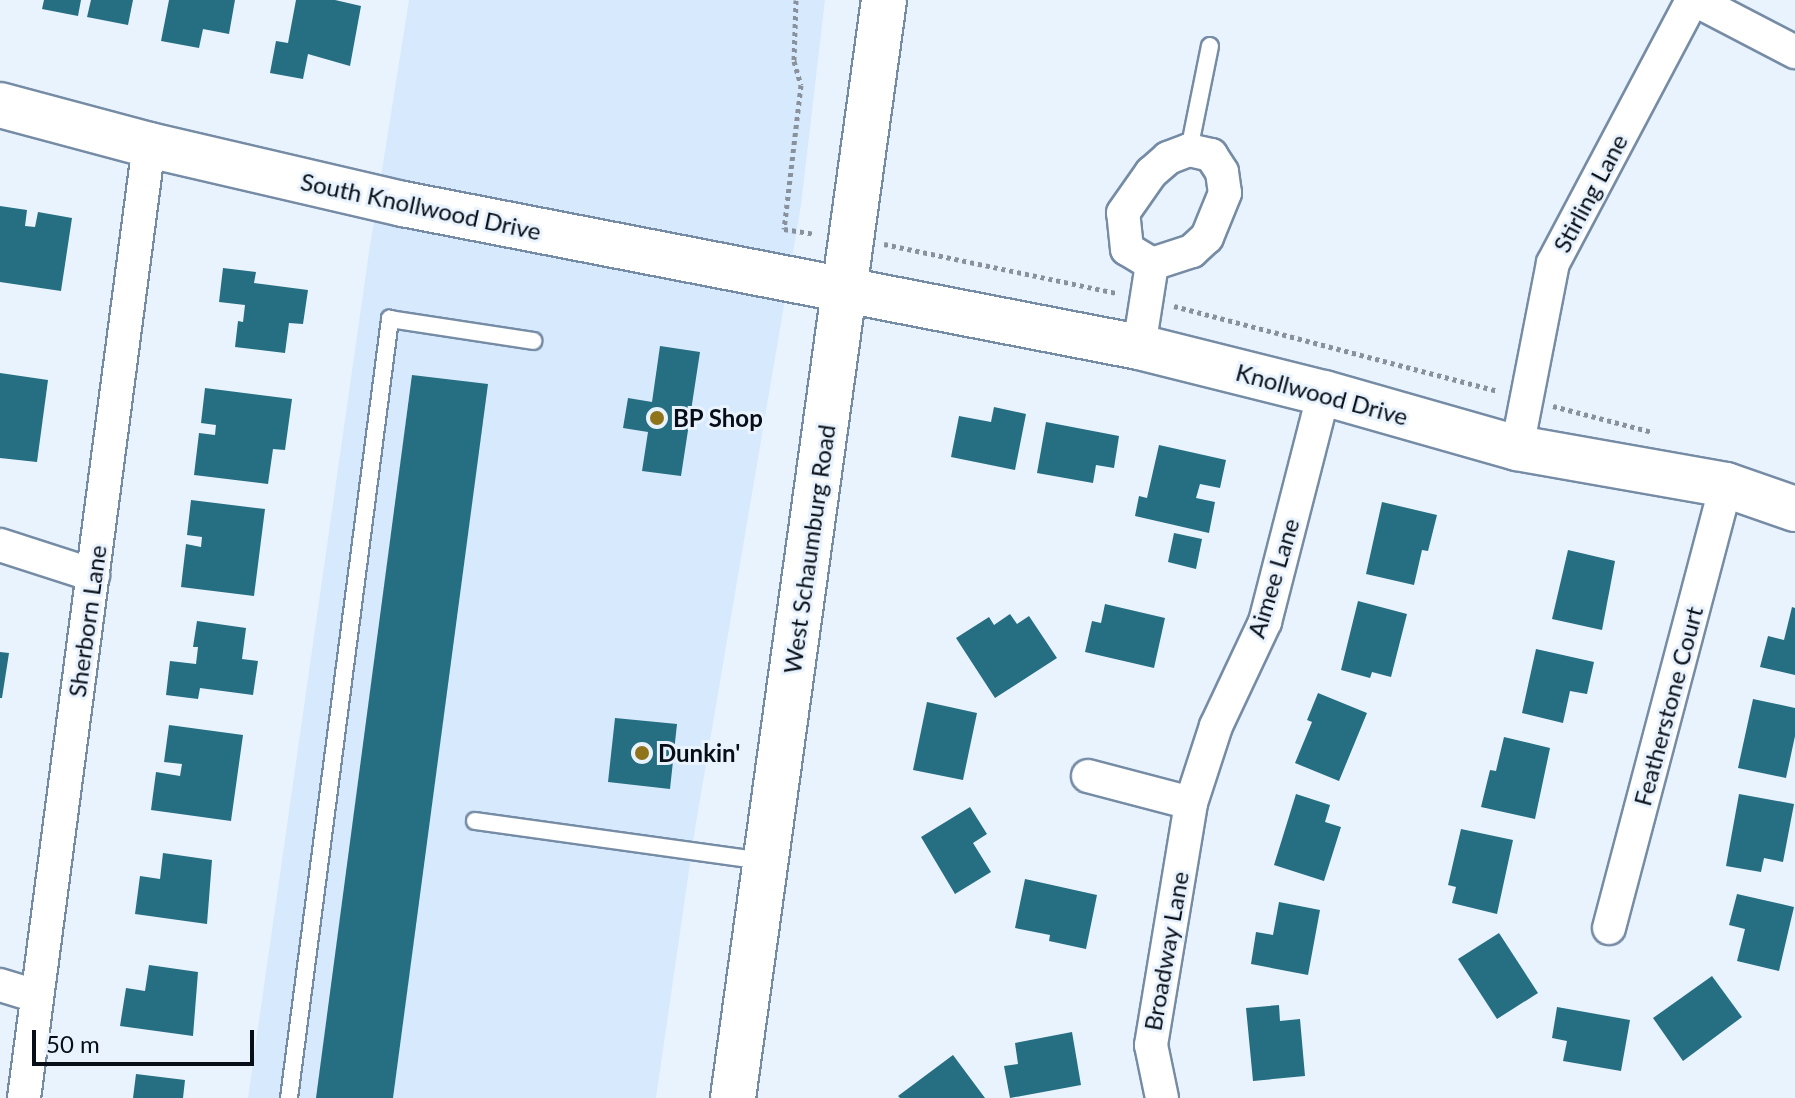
<!DOCTYPE html>
<style>
body{margin:0}
#map{position:relative;width:1795px;height:1098px;overflow:hidden;background:#e9f3fe;font-family:Lato,sans-serif}
div>[style]{position:absolute}
.built>*{inset:0;background:#d7e9fd}
.building>*{inset:0;background:#266e82}
.path>*{height:5px;margin-top:-2.5px;transform-origin:0;background:repeating-linear-gradient(90deg,#89929c 0 4px,transparent 0 8px)}
.roads{filter:drop-shadow(2px 0 #768ca5) drop-shadow(-2px 0 #768ca5) drop-shadow(0 2px #768ca5) drop-shadow(0 -2px #768ca5)}
.lane>*{height:16px;margin:-8px;padding:0 8px;transform-origin:8px;border-radius:8px;background:#fff}
.street>*{height:32px;margin:-16px;padding:0 16px;transform-origin:16px;border-radius:16px;background:#fff}
.secondary>*{height:44px;margin:-22px;padding:0 22px;transform-origin:22px;border-radius:22px;background:#fff}
.dots>*{width:22px;height:22px;translate:-50% -50%;box-sizing:border-box;border:4px solid #e9f3fe;border-radius:50%}
span{translate:-50% -50%;white-space:nowrap;text-align:center;line-height:1.15;-webkit-text-stroke:6px #e9f3fe;paint-order:stroke}
.street-label{font-size:24px;color:#070e17}
.poi-label{font-size:24px;color:#070e17;font-weight:700}
.left{translate:0 -50%;text-align:left}
.scale{position:absolute;left:32px;top:1030px;width:222px;height:36px;box-sizing:border-box;border:4px solid #070e17;border-top:0;padding-left:10px;font-size:24px;line-height:28px;white-space:nowrap;color:#070e17;-webkit-text-stroke:6px #e9f3fe;paint-order:stroke}
</style>
<div id="map">
<div class="built">
<div style="clip-path:polygon(409px 0,825px 0,801px 205px,695px 829px,656px 1098px,248px 1098px,369px 252px)"></div>
</div>
<div class="building">
<div style="clip-path:polygon(44px 0,81px 0,78px 16px,42px 9px)"></div>
<div style="clip-path:polygon(91px 0,133px 0,128px 25px,87px 17px)"></div>
<div style="clip-path:polygon(169px 0,235px 0,229px 34px,203px 29px,199px 48px,161px 41px)"></div>
<div style="clip-path:polygon(296px 0,335px 0,361px 6px,350px 66px,308px 54px,303px 79px,270px 73px,276px 41px,288px 43px)"></div>
<div style="clip-path:polygon(0 206px,27px 210px,25px 226px,35px 227px,38px 212px,72px 218px,61px 291px,0 282px)"></div>
<div style="clip-path:polygon(223px 268px,256px 272px,254px 283px,308px 290px,303px 324px,289px 323px,285px 353px,235px 347px,238px 321px,243px 322px,245px 305px,219px 302px)"></div>
<div style="clip-path:polygon(660px 346px,700px 352px,681px 476px,642px 471px,648px 432px,623px 428px,628px 398px,652px 402px)"></div>
<div style="clip-path:polygon(0 373px,48px 380px,37px 462px,0 458px)"></div>
<div style="clip-path:polygon(412px 375px,488px 384px,393px 1098px,316px 1098px)"></div>
<div style="clip-path:polygon(205px 388px,292px 399px,285px 450px,273px 449px,268px 484px,194px 475px,199px 433px,215px 435px,216px 425px,201px 423px)"></div>
<div style="clip-path:polygon(994px 407px,1026px 414px,1015px 470px,951px 457px,959px 416px,991px 422px)"></div>
<div style="clip-path:polygon(1046px 422px,1119px 436px,1114px 468px,1096px 465px,1093px 483px,1037px 473px)"></div>
<div style="clip-path:polygon(1159px 445px,1226px 460px,1220px 488px,1200px 484px,1196px 498px,1215px 502px,1209px 533px,1135px 516px,1139px 496px,1147px 498px)"></div>
<div style="clip-path:polygon(191px 500px,265px 509px,254px 596px,181px 587px,186px 544px,201px 547px,202px 537px,187px 535px)"></div>
<div style="clip-path:polygon(1382px 502px,1437px 515px,1428px 551px,1422px 550px,1414px 585px,1366px 574px)"></div>
<div style="clip-path:polygon(1174px 533px,1202px 539px,1196px 569px,1168px 562px)"></div>
<div style="clip-path:polygon(1568px 550px,1615px 561px,1602px 630px,1552px 619px)"></div>
<div style="clip-path:polygon(1358px 601px,1407px 614px,1391px 677px,1372px 672px,1370px 678px,1341px 670px)"></div>
<div style="clip-path:polygon(1105px 604px,1165px 618px,1154px 668px,1085px 652px,1092px 621px,1101px 623px)"></div>
<div style="clip-path:polygon(1792px 607px,1795px 608px,1795px 675px,1760px 667px,1768px 636px,1784px 640px)"></div>
<div style="clip-path:polygon(1010px 614px,1017px 624px,1029px 616px,1057px 658px,995px 698px,956px 638px,989px 617px,994px 625px)"></div>
<div style="clip-path:polygon(197px 621px,246px 628px,242px 659px,258px 661px,253px 695px,200px 688px,198px 699px,166px 695px,170px 661px,196px 664px,198px 647px,193px 647px)"></div>
<div style="clip-path:polygon(1536px 649px,1594px 662px,1587px 694px,1570px 691px,1563px 723px,1522px 713px)"></div>
<div style="clip-path:polygon(0 652px,9px 653px,2px 698px,0 698px)"></div>
<div style="clip-path:polygon(1318px 693px,1367px 713px,1339px 781px,1295px 763px,1312px 722px,1307px 720px)"></div>
<div style="clip-path:polygon(1753px 699px,1795px 708px,1795px 736px,1786px 778px,1738px 768px)"></div>
<div style="clip-path:polygon(927px 702px,977px 713px,963px 780px,913px 770px)"></div>
<div style="clip-path:polygon(615px 718px,677px 724px,670px 789px,608px 782px)"></div>
<div style="clip-path:polygon(169px 725px,243px 735px,231px 821px,151px 810px,156px 772px,180px 776px,182px 764px,164px 762px)"></div>
<div style="clip-path:polygon(1504px 737px,1550px 748px,1535px 819px,1481px 807px,1490px 770px,1496px 771px)"></div>
<div style="clip-path:polygon(1296px 794px,1330px 805px,1325px 822px,1341px 827px,1324px 881px,1274px 865px)"></div>
<div style="clip-path:polygon(1739px 794px,1794px 804px,1783px 862px,1764px 858px,1761px 872px,1726px 866px)"></div>
<div style="clip-path:polygon(970px 807px,987px 834px,973px 843px,991px 872px,955px 894px,921px 837px)"></div>
<div style="clip-path:polygon(1461px 829px,1513px 840px,1497px 914px,1452px 903px,1456px 887px,1448px 885px)"></div>
<div style="clip-path:polygon(163px 853px,212px 860px,207px 924px,135px 914px,140px 876px,160px 879px)"></div>
<div style="clip-path:polygon(1025px 879px,1097px 895px,1086px 949px,1049px 941px,1050px 935px,1015px 928px)"></div>
<div style="clip-path:polygon(1737px 894px,1794px 907px,1779px 971px,1737px 961px,1745px 929px,1729px 925px)"></div>
<div style="clip-path:polygon(1279px 902px,1320px 910px,1308px 975px,1251px 964px,1256px 932px,1273px 935px)"></div>
<div style="clip-path:polygon(1499px 933px,1538px 993px,1497px 1019px,1458px 959px)"></div>
<div style="clip-path:polygon(149px 965px,198px 972px,193px 1036px,120px 1026px,126px 988px,145px 991px)"></div>
<div style="clip-path:polygon(1712px 976px,1742px 1017px,1683px 1061px,1653px 1018px)"></div>
<div style="clip-path:polygon(1279px 1005px,1280px 1021px,1300px 1019px,1305px 1076px,1253px 1081px,1246px 1008px)"></div>
<div style="clip-path:polygon(1557px 1007px,1630px 1020px,1621px 1071px,1563px 1061px,1567px 1041px,1552px 1038px)"></div>
<div style="clip-path:polygon(1072px 1032px,1081px 1085px,1010px 1098px,1004px 1066px,1018px 1064px,1015px 1043px)"></div>
<div style="clip-path:polygon(953px 1055px,985px 1098px,900px 1098px,898px 1096px)"></div>
<div style="clip-path:polygon(136px 1074px,185px 1080px,183px 1098px,133px 1098px)"></div>
</div>
<div class="path">
<div style="left:796px;top:0;width:61px;rotate:91.9deg"></div>
<div style="left:794px;top:61px;width:25px;rotate:74deg"></div>
<div style="left:801px;top:85px;width:145px;rotate:96.7deg"></div>
<div style="left:784px;top:229px;width:31px;rotate:9deg"></div>
<div style="left:884px;top:244px;width:238px;rotate:11.9deg"></div>
<div style="left:1174px;top:306px;width:334px;rotate:14.7deg"></div>
<div style="left:1553px;top:406px;width:102px;rotate:14.7deg"></div>
</div>
<div class="roads">
<div class="lane">
<div style="left:1189px;top:150px;width:106px;rotate:-78.6deg"></div>
<div style="left:475px;top:821px;width:292px;rotate:7.9deg"></div>
<div style="left:289px;top:1098px;width:786px;rotate:-82.61deg"></div>
<div style="left:390px;top:319px;width:145px;rotate:8.7deg"></div>
</div>
<div class="street">
<div style="left:1695px;top:0;width:113px;rotate:27.5deg"></div>
<div style="left:1189px;top:150px;width:23px;rotate:13deg"></div>
<div style="left:1211px;top:155px;width:20px;rotate:57deg"></div>
<div style="left:1222px;top:172px;width:21px;rotate:82deg"></div>
<div style="left:1225px;top:193px;width:48px;rotate:112.2deg"></div>
<div style="left:1207px;top:237px;width:21px;rotate:137deg"></div>
<div style="left:1192px;top:251px;width:42px;rotate:162deg"></div>
<div style="left:1152px;top:264px;width:29px;rotate:-149deg"></div>
<div style="left:1127px;top:249px;width:36px;rotate:-96deg"></div>
<div style="left:1123px;top:213px;width:49px;rotate:-55deg"></div>
<div style="left:1151px;top:173px;width:23px;rotate:-41deg"></div>
<div style="left:1168px;top:158px;width:22px;rotate:-21deg"></div>
<div style="left:1139px;top:347px;width:84px;rotate:-81.1deg"></div>
<div style="left:1517px;top:448px;width:188px;rotate:-79deg"></div>
<div style="left:1553px;top:263px;width:297px;rotate:-62.1deg"></div>
<div style="left:0;top:545px;width:98px;rotate:17.9deg"></div>
<div style="left:1088px;top:776px;width:106px;rotate:14.7deg"></div>
<div style="left:1609px;top:928px;width:458px;rotate:-75.2deg"></div>
<div style="left:0;top:985px;width:38px;rotate:17deg"></div>
<div style="left:24px;top:1098px;width:961px;rotate:-82.53deg"></div>
<div style="left:1162px;top:1098px;width:54px;rotate:-101.7deg"></div>
<div style="left:1151px;top:1045px;width:245px;rotate:-80.6deg"></div>
<div style="left:1191px;top:803px;width:81px;rotate:-72deg"></div>
<div style="left:1216px;top:726px;width:115px;rotate:-64.8deg"></div>
<div style="left:1265px;top:622px;width:236px;rotate:-75.6deg"></div>
</div>
<div class="secondary">
<div style="left:0;top:105px;width:154px;rotate:15deg"></div>
<div style="left:149px;top:145px;width:261px;rotate:13.1deg"></div>
<div style="left:403px;top:204px;width:750px;rotate:11deg"></div>
<div style="left:1139px;top:347px;width:191px;rotate:14deg"></div>
<div style="left:1324px;top:393px;width:201px;rotate:15.9deg"></div>
<div style="left:1517px;top:448px;width:212px;rotate:10deg"></div>
<div style="left:1726px;top:485px;width:73px;rotate:19.2deg"></div>
<div style="left:733px;top:1098px;width:1108px;rotate:-82.17deg"></div>
</div>
</div>
<div class="dots">
<div style="left:657px;top:418px;background:#8f7419"></div>
<div style="left:642px;top:753px;background:#8f7419"></div>
</div>
<div class="street-label">
<span style="left:1590px;top:193px;rotate:-62deg">Stirling Lane</span>
<span style="left:421px;top:206px;rotate:12deg">South Knollwood Drive</span>
<span style="left:1322px;top:394px;rotate:15deg">Knollwood Drive</span>
<span style="left:809px;top:549px;rotate:-82deg">West Schaumburg Road</span>
<span style="left:1273px;top:578px;rotate:-73deg">Aimee Lane</span>
<span style="left:87px;top:621px;rotate:-82deg">Sherborn Lane</span>
<span style="left:1668px;top:706px;rotate:-75deg">Featherstone Court</span>
<span style="left:1166px;top:951px;rotate:-80deg">Broadway Lane</span>
</div>
<div class="poi-label">
<span class="left" style="left:673px;top:418px">BP Shop</span>
<span class="left" style="left:658px;top:753px">Dunkin'</span>
</div>
<div class="scale">50 m</div>
</div>
